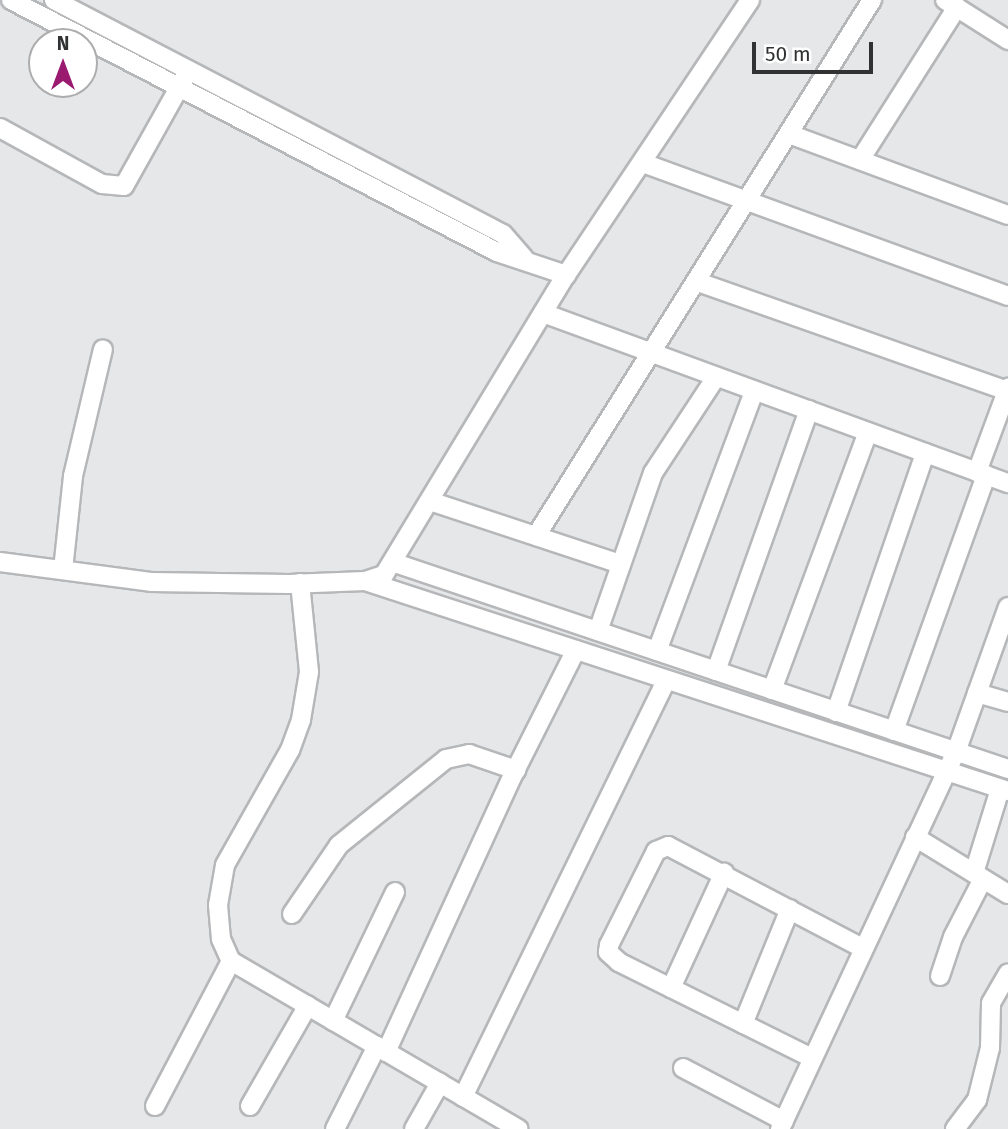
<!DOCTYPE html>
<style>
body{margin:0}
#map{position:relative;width:1008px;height:1129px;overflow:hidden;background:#e5e7e9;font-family:"Fira Sans",sans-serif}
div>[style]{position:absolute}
.roads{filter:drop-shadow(2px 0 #b6b7b9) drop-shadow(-2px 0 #b6b7b9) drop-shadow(0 2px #b6b7b9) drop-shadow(0 -2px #b6b7b9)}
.minor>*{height:18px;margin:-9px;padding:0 9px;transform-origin:9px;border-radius:9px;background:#fff}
span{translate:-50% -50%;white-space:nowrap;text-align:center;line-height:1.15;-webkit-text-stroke:7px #fff;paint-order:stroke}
.north{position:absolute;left:28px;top:28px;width:70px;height:70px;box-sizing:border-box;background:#fff;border:2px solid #adadad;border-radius:50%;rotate:0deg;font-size:19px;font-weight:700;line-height:28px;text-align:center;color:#313233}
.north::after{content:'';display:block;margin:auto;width:24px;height:32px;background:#9a1a70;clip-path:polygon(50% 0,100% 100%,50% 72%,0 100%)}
.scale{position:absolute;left:752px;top:42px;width:121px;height:32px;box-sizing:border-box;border:4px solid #313233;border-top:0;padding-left:9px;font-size:21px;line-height:24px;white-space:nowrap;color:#313233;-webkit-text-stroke:5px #fff;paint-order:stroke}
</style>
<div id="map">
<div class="roads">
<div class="minor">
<div style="left:11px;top:0;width:547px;rotate:27.41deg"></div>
<div style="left:497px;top:252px;width:73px;rotate:18.4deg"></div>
<div style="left:54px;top:0;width:506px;rotate:27.53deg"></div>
<div style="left:503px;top:234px;width:32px;rotate:49deg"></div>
<div style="left:945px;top:0;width:75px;rotate:32.4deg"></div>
<div style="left:0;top:128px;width:116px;rotate:28.8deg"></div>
<div style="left:102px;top:184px;width:22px;rotate:5deg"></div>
<div style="left:124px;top:186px;width:127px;rotate:-60.8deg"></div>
<div style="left:789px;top:134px;width:233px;rotate:20.3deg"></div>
<div style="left:860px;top:160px;width:181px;rotate:-57.6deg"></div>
<div style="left:643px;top:163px;width:388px;rotate:20deg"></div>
<div style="left:698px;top:282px;width:329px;rotate:19.4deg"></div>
<div style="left:543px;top:313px;width:495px;rotate:20.1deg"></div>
<div style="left:977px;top:472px;width:90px;rotate:-69.7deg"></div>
<div style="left:430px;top:501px;width:201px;rotate:18.3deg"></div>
<div style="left:536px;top:536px;width:633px;rotate:-57.92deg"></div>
<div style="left:0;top:562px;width:152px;rotate:7.5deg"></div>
<div style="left:151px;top:582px;width:138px;rotate:0.8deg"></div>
<div style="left:289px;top:584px;width:76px;rotate:-2.3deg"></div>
<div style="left:365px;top:581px;width:20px;rotate:-18deg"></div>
<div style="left:384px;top:575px;width:351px;rotate:-58.8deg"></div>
<div style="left:566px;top:275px;width:331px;rotate:-56.2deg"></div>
<div style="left:392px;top:562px;width:650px;rotate:18.57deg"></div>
<div style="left:63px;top:570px;width:95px;rotate:-83.9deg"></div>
<div style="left:73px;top:476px;width:130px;rotate:-76.7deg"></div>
<div style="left:365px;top:581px;width:676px;rotate:18.09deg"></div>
<div style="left:300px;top:583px;width:89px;rotate:84.2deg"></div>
<div style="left:309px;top:672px;width:49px;rotate:99.5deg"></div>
<div style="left:301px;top:720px;width:32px;rotate:110deg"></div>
<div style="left:290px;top:750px;width:132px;rotate:119.5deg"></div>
<div style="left:225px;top:865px;width:41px;rotate:99.9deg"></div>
<div style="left:218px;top:905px;width:34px;rotate:85deg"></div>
<div style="left:221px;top:939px;width:24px;rotate:66deg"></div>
<div style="left:231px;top:961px;width:333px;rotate:30.3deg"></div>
<div style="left:598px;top:631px;width:167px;rotate:-70.8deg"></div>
<div style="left:653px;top:473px;width:115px;rotate:-56.7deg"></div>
<div style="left:657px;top:651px;width:278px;rotate:-69.5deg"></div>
<div style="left:716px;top:671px;width:277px;rotate:-70.4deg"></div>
<div style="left:772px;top:690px;width:275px;rotate:-69.6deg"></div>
<div style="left:977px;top:693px;width:32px;rotate:16deg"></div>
<div style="left:836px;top:712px;width:274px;rotate:-71deg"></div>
<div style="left:894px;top:731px;width:272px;rotate:-70.2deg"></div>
<div style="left:915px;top:837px;width:109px;rotate:31.5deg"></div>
<div style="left:974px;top:873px;width:88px;rotate:-72.8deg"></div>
<div style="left:292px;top:914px;width:83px;rotate:-55.7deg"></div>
<div style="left:339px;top:845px;width:137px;rotate:-38.8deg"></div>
<div style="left:446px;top:759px;width:24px;rotate:-12deg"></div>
<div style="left:469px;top:754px;width:50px;rotate:18.8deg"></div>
<div style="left:940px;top:976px;width:41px;rotate:-71.6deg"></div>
<div style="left:953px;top:937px;width:65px;rotate:-62.7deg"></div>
<div style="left:671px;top:988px;width:127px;rotate:-65.3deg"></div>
<div style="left:333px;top:1021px;width:143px;rotate:-64.3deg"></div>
<div style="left:743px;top:1024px;width:124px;rotate:-67.8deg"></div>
<div style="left:386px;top:1052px;width:302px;rotate:-65.4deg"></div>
<div style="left:512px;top:777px;width:142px;rotate:-63.3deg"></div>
<div style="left:812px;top:1058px;width:216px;rotate:-153.6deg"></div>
<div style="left:619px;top:962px;width:15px;rotate:-138deg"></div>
<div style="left:608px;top:952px;width:7px;rotate:-82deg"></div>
<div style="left:609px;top:945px;width:105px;rotate:-63.4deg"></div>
<div style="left:656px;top:851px;width:13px;rotate:-23deg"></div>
<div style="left:668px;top:846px;width:219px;rotate:27.7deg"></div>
<div style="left:683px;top:1068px;width:114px;rotate:27.7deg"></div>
<div style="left:463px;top:1097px;width:463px;rotate:-64deg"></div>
<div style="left:155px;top:1106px;width:164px;rotate:-62.3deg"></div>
<div style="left:250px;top:1106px;width:116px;rotate:-60.1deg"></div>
<div style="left:335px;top:1129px;width:93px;rotate:-63.2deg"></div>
<div style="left:414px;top:1129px;width:53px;rotate:-60.5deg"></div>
<div style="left:780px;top:1129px;width:416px;rotate:-65deg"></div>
<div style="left:956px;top:752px;width:154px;rotate:-70.3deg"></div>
<div style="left:955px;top:1129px;width:36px;rotate:-53deg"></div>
<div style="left:977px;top:1100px;width:54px;rotate:-76deg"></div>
<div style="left:990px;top:1048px;width:45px;rotate:-88.7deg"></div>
<div style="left:991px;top:1003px;width:34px;rotate:-60deg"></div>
</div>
</div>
<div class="north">N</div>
<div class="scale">50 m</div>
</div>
